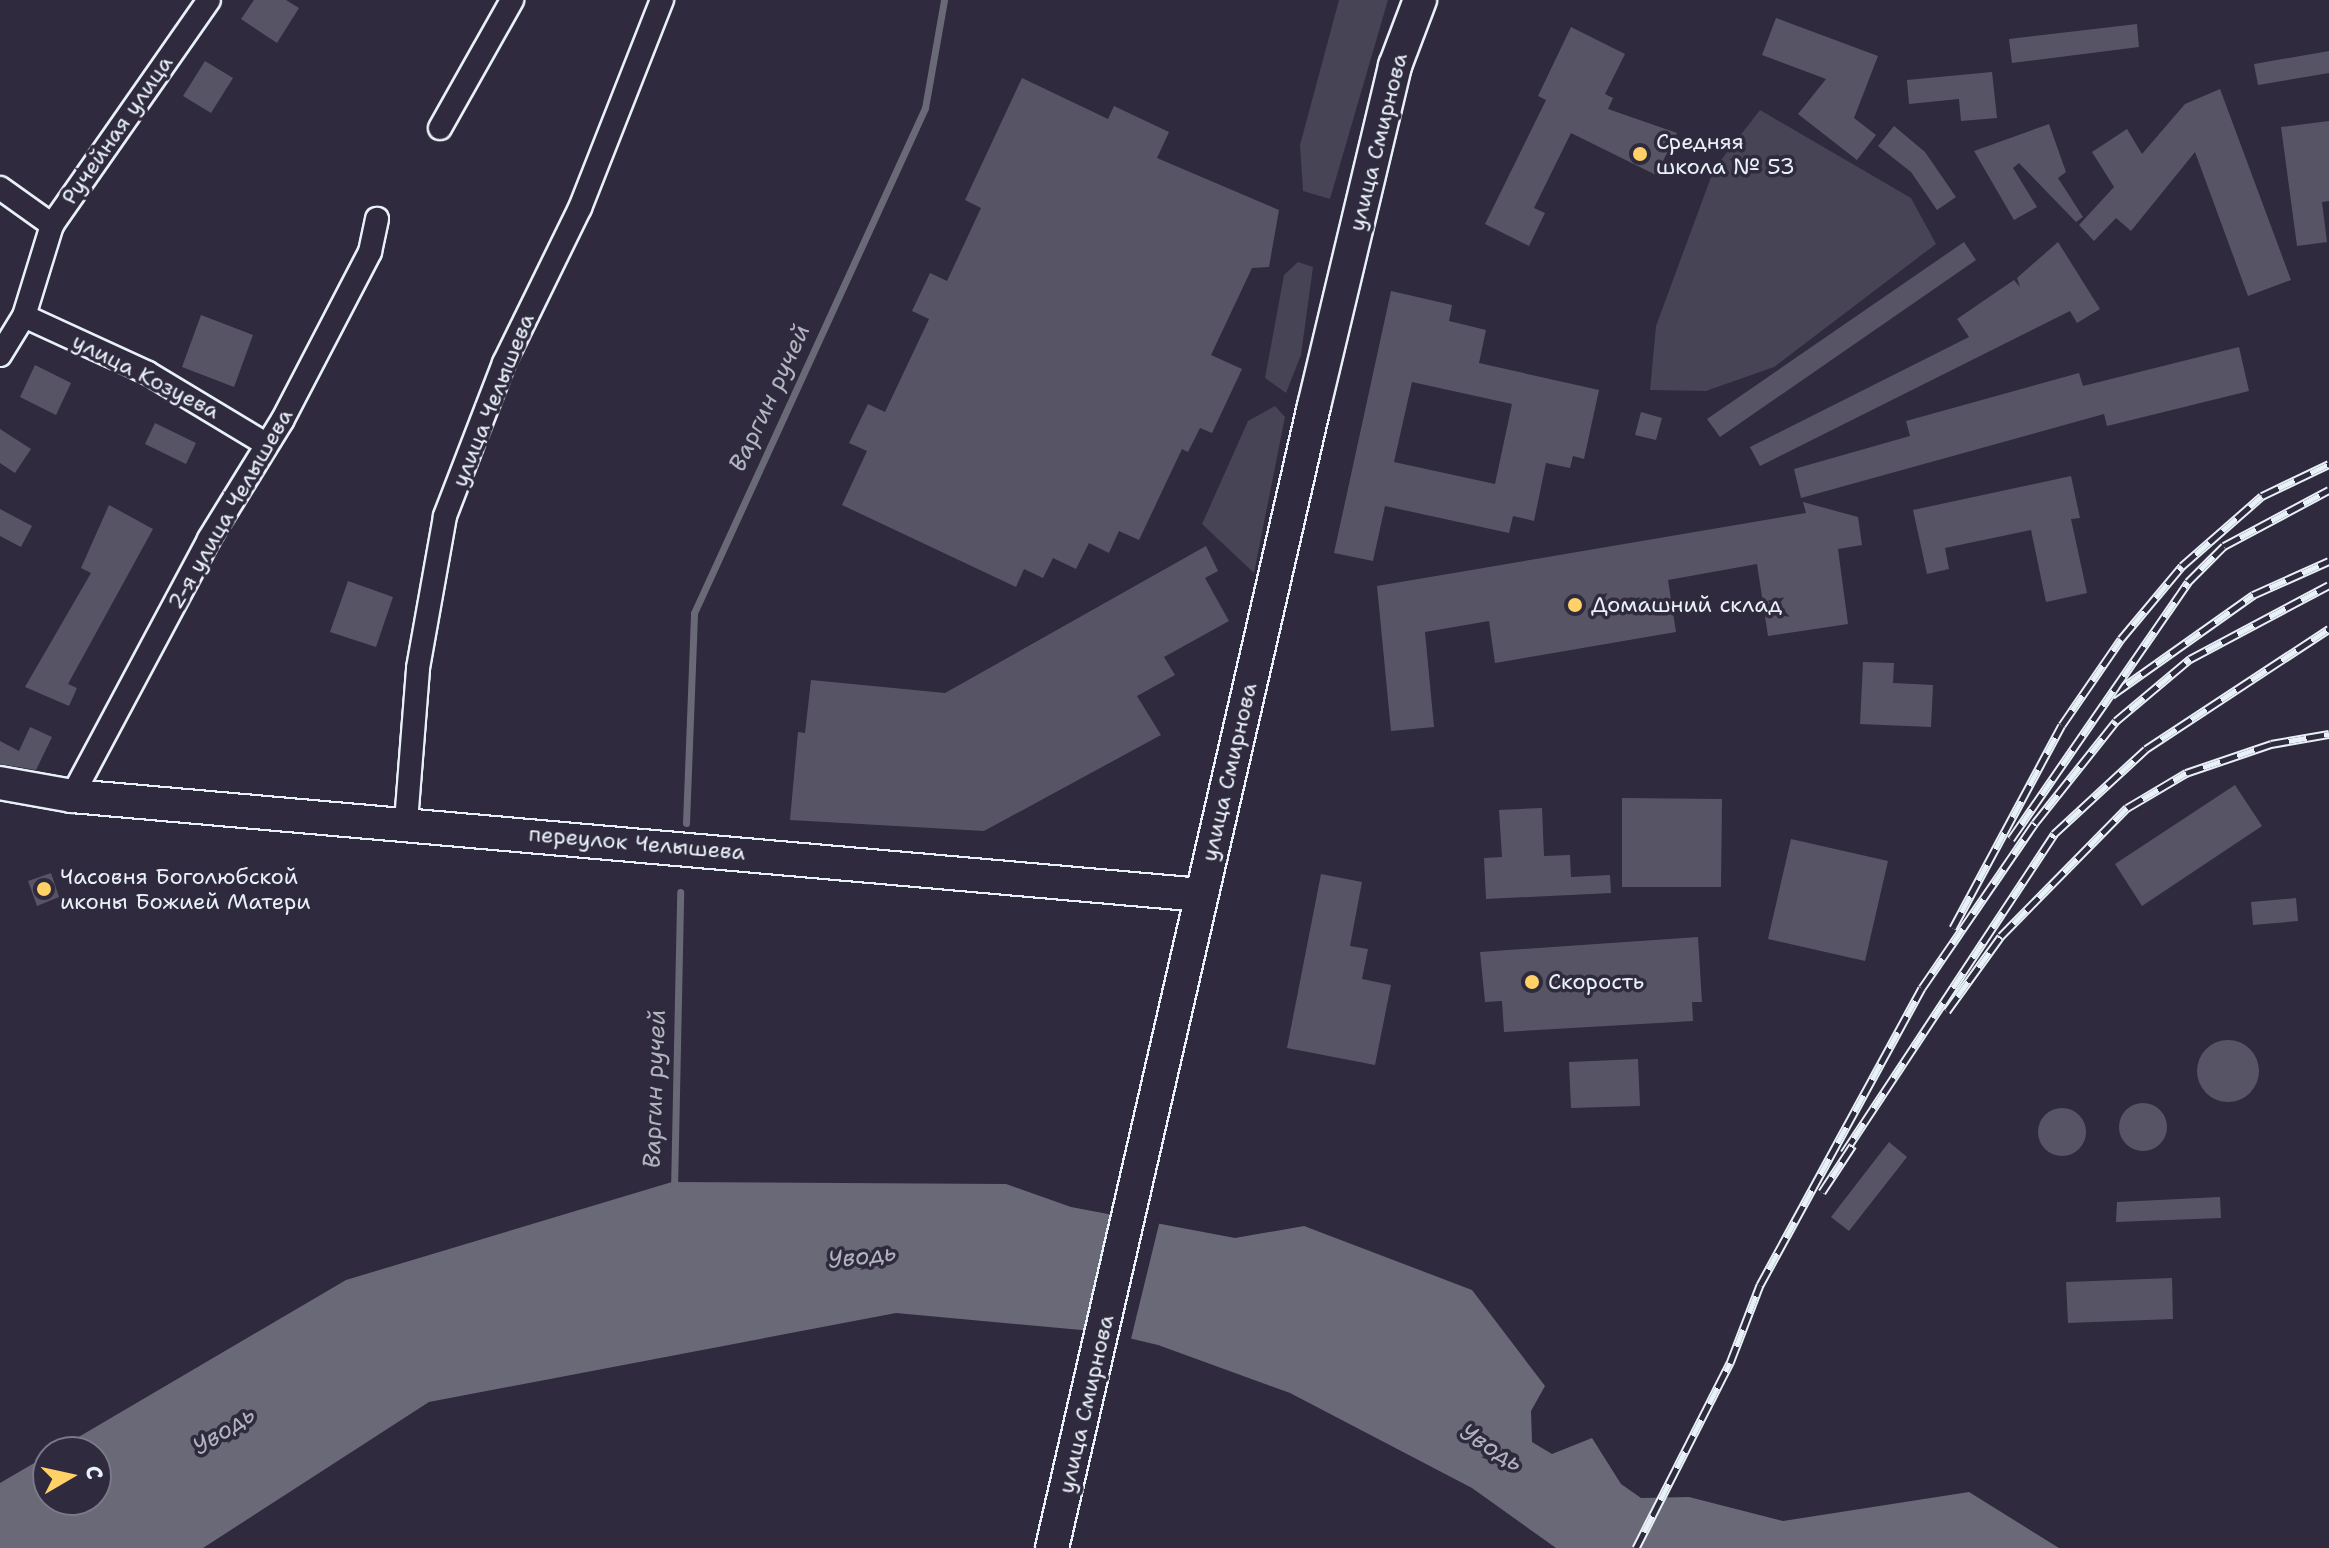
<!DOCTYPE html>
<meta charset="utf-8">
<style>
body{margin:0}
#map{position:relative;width:2329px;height:1548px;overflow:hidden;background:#2f2a3d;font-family:"Shantell Sans",sans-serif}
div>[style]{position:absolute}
.green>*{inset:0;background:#464455}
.water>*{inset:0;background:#696978}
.pier>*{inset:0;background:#2f2a3d}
.stream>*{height:7px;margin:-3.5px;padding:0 3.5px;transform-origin:3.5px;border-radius:3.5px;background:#696978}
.building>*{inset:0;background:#575565}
.round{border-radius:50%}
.roads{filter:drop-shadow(2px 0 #e8f1f8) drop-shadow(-2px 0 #e8f1f8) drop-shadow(0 2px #e8f1f8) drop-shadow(0 -2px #e8f1f8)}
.street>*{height:22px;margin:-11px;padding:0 11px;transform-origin:11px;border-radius:11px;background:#2f2a3d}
.secondary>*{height:32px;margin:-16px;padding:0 16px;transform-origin:16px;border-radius:16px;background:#2f2a3d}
.rail>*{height:9px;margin-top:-4.5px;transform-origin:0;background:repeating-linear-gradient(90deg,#2f2a3d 0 18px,#e8f1f8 0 36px);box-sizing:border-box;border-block:2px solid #e8f1f8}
.dots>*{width:22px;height:22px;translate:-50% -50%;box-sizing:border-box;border:4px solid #2f2a3d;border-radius:50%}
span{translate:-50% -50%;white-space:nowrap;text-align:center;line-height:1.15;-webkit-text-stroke:7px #2f2a3d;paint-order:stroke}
.street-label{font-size:22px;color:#e8f1f8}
.poi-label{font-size:22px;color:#e8f1f8}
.left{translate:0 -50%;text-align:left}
.water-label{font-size:24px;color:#afb4be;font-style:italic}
.north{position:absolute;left:32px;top:1436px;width:80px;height:80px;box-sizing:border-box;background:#2f2a3d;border:2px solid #797a88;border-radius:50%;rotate:81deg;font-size:22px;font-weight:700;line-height:32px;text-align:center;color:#e8f1f8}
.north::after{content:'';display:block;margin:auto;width:28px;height:36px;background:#ffd166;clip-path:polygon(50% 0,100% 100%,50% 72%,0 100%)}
</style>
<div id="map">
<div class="green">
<div style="clip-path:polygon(1339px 0,1388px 0,1330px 199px,1303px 191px,1300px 145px)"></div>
<div style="clip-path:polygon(1760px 110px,1911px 198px,1936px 244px,1774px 367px,1706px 391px,1650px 390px,1656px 326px,1714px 169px)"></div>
<div style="clip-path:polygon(1298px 262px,1313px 267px,1301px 355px,1286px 393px,1265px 378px,1284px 275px)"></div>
<div style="clip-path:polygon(1275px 406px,1285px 417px,1254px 573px,1202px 524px,1248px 421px)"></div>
</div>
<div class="water">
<div style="clip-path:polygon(672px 1182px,1006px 1184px,1071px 1207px,1235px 1238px,1304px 1226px,1472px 1290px,1545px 1386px,1531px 1411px,1532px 1442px,1552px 1454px,1592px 1438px,1621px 1484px,1641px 1498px,1689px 1497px,1783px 1521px,1969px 1492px,2059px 1548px,1556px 1548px,1472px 1488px,1290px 1393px,1158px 1345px,1103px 1332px,896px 1313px,429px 1402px,203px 1548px,0 1548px,0 1483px,48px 1455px,48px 1500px,96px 1500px,96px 1452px,53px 1452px,346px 1280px)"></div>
</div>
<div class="pier">
<div style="clip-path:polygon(1113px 1211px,1160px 1220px,1130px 1343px,1089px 1335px)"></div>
</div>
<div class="stream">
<div style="left:686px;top:823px;width:210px;rotate:-87.8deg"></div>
<div style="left:694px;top:613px;width:555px;rotate:-65.42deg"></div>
<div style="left:925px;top:108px;width:110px;rotate:-80deg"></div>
<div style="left:674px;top:1190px;width:298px;rotate:-88.8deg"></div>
</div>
<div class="building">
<div style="clip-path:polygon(254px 0,286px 0,299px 8px,277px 43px,241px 19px)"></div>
<div style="clip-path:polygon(1776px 18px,1878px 56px,1854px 118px,1876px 135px,1857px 160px,1798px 114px,1826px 79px,1762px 55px)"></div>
<div style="clip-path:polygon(2137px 24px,2139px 47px,2012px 63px,2009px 39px)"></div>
<div style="clip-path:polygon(1571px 27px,1625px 54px,1605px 94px,1613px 98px,1608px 109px,1677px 133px,1656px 175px,1571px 133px,1534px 208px,1545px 213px,1529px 246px,1485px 224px,1546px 100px,1538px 96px)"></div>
<div style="clip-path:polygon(2329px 51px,2329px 73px,2258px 85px,2254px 64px)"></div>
<div style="clip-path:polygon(205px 61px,233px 78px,211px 113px,183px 96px)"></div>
<div style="clip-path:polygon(1992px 72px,1997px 118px,1961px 121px,1959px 99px,1909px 104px,1907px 80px)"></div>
<div style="clip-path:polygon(1022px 78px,1108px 119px,1114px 106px,1169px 132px,1157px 158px,1279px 210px,1269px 267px,1252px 268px,1211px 355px,1242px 369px,1212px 433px,1200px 428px,1188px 452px,1182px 449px,1139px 540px,1119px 531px,1109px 553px,1089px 543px,1076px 569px,1053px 558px,1043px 578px,1024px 569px,1016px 587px,842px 505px,867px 451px,849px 443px,868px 404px,885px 412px,929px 319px,912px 311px,930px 273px,947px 281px,981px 208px,965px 200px)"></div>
<div style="clip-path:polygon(2220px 89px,2291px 280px,2248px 296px,2195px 152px,2131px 231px,2116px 218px,2094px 241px,2079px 225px,2114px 187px,2092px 152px,2127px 129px,2142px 154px,2185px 104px)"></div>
<div style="clip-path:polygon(2329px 121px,2329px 201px,2322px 202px,2327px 242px,2297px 246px,2281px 127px)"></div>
<div style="clip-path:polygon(2049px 124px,2066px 172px,2058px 178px,2083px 217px,2076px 222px,2019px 163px,2013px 168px,2037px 207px,2014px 220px,1974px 151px)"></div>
<div style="clip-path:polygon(1894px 126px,1925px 152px,1956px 197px,1937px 210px,1911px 172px,1878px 146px)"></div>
<div style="clip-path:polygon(1964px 242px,1976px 260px,1720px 437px,1707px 419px)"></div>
<div style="clip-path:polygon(2058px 242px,2100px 309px,2077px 323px,2070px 311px,1760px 466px,1750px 447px,1969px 337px,1957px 319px,2014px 280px,2020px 287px,2017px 278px)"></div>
<div style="clip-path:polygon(evenodd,1391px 291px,1452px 305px,1449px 321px,1486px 330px,1479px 363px,1599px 390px,1584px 459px,1573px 456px,1570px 468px,1546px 463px,1534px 521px,1513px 516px,1509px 533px,1385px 506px,1373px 561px,1334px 553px,1391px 291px,1412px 382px,1512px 404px,1495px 484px,1394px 462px,1412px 382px)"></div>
<div style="clip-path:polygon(201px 315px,253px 335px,234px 387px,182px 367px)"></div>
<div style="clip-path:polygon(2239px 347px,2249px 391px,2107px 426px,2104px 414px,1801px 498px,1794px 469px,1910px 436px,1906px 421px,2079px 373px,2083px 386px)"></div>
<div style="clip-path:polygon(35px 365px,71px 383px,56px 415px,20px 397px)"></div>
<div style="clip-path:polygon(1641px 412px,1662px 418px,1656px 440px,1635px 435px)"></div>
<div style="clip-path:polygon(155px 423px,196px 443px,186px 464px,145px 444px)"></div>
<div style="clip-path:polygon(0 429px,31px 449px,15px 473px,0 463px)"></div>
<div style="clip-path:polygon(2071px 476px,2080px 518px,2071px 519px,2087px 593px,2046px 602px,2031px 530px,1945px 548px,1949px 569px,1927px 574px,1913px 510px)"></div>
<div style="clip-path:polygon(1803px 502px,1858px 517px,1862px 545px,1838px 549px,1848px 624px,1768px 636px,1757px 564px,1668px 580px,1676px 632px,1495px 663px,1489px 621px,1425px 632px,1434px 727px,1391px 731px,1377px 586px,1806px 513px)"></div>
<div style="clip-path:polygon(109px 505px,153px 529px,68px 684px,77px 688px,69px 706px,25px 687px,91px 573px,81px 568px)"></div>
<div style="clip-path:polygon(0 509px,32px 526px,21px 547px,0 536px)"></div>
<div style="clip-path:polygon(1206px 546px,1218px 571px,1205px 578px,1229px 621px,1164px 657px,1175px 675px,1137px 696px,1161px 735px,984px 831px,790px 820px,798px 732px,805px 733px,811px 680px,945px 693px)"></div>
<div style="clip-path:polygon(348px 581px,393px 597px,376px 647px,330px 632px)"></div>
<div style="clip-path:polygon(1863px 662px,1894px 663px,1893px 683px,1933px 685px,1931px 727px,1860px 724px)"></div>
<div style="clip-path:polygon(30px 727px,52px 737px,36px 770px,0 764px,0 741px,19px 751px)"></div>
<div style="clip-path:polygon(2235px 785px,2262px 826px,2142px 906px,2115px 864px)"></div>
<div style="clip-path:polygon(1622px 798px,1722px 799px,1721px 887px,1622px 887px)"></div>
<div style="clip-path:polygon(1542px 808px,1544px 856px,1570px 855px,1571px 877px,1610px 875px,1611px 893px,1486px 899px,1484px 858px,1502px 857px,1499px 810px)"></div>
<div style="clip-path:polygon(1791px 839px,1888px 861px,1865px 961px,1768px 939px)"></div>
<div style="clip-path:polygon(51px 873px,59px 897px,37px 906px,28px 881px)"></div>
<div style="clip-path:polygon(1321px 874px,1362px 882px,1350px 946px,1368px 949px,1362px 979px,1391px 985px,1375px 1065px,1287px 1048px)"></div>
<div style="clip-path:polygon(2296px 898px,2298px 921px,2253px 925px,2251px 902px)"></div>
<div style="clip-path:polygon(1698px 937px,1702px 1002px,1692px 1002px,1693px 1021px,1504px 1032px,1502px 1001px,1485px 1002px,1480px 952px)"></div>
<div class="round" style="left:2197px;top:1040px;width:62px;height:62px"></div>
<div style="clip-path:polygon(1638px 1059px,1640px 1106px,1571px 1108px,1569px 1062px)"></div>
<div class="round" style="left:2119px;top:1103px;width:48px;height:48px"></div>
<div class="round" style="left:2038px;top:1108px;width:48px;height:48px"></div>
<div style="clip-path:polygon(1889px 1142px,1907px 1157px,1849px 1231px,1831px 1217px)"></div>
<div style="clip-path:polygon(2220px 1197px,2221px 1218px,2116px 1222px,2117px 1202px)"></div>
<div style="clip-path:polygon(2172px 1278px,2173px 1319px,2068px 1323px,2066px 1282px)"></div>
</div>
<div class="roads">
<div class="street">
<div style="left:440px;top:128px;width:147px;rotate:-60.6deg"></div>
<div style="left:0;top:188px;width:64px;rotate:35.4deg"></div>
<div style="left:24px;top:316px;width:136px;rotate:24.7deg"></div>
<div style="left:148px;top:373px;width:135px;rotate:31.1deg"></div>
<div style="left:0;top:355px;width:46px;rotate:-58.4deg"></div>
<div style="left:24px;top:316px;width:95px;rotate:-72.9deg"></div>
<div style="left:52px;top:225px;width:274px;rotate:-55.1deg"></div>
<div style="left:72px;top:796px;width:291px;rotate:-61.9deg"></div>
<div style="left:209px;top:539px;width:139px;rotate:-58.3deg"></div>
<div style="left:282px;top:421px;width:191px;rotate:-62.5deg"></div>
<div style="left:370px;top:252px;width:34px;rotate:-78deg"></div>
<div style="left:406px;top:822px;width:154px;rotate:-85.5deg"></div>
<div style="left:418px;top:668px;width:154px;rotate:-79.9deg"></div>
<div style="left:445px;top:516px;width:164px;rotate:-68.9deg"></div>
<div style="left:504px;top:363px;width:173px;rotate:-63.9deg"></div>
<div style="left:580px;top:208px;width:224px;rotate:-68.5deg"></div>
</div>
<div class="secondary">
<div style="left:0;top:783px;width:73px;rotate:10.2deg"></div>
<div style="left:72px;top:796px;width:1134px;rotate:5.01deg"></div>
<div style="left:1052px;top:1548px;width:1172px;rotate:-77.08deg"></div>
<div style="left:1314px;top:406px;width:350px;rotate:-76.6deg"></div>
<div style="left:1395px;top:66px;width:71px;rotate:-69.3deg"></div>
</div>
</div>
<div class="rail">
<div style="left:2112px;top:695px;width:173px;rotate:-35.3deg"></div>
<div style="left:2253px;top:595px;width:83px;rotate:-24.1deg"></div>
<div style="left:2011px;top:839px;width:312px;rotate:-55.4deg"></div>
<div style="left:2188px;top:582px;width:51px;rotate:-45deg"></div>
<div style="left:2224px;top:546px;width:119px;rotate:-28.1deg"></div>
<div style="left:1953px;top:928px;width:230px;rotate:-61.8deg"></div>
<div style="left:2062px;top:725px;width:104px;rotate:-55.5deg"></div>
<div style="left:2121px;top:639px;width:95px;rotate:-50.1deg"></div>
<div style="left:2182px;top:566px;width:106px;rotate:-41.2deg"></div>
<div style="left:2262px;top:496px;width:74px;rotate:-25.5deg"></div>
<div style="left:1947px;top:1011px;width:92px;rotate:-54.2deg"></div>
<div style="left:2001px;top:936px;width:180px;rotate:-45.5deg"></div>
<div style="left:2127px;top:808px;width:69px;rotate:-30.7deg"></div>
<div style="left:2186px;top:773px;width:90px;rotate:-18.8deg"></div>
<div style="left:2271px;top:744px;width:59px;rotate:-9.8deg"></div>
<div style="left:1844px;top:1153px;width:382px;rotate:-56.6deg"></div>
<div style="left:2054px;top:834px;width:125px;rotate:-42.7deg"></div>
<div style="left:2146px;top:749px;width:219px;rotate:-33.3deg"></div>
<div style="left:1822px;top:1192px;width:56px;rotate:-56.6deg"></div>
<div style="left:1636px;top:1548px;width:208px;rotate:-63.1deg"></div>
<div style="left:1730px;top:1363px;width:84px;rotate:-69deg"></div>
<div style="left:1760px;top:1285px;width:338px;rotate:-61.4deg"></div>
<div style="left:1922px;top:988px;width:200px;rotate:-55.6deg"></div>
<div style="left:2035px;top:823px;width:130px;rotate:-51.5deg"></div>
<div style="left:2116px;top:721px;width:97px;rotate:-40deg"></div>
<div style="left:2190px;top:659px;width:157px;rotate:-28deg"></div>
</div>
<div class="dots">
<div style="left:1640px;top:154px;background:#ffd166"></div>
<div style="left:1575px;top:605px;background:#ffd166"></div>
<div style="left:44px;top:889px;background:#ffd166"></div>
<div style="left:1532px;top:982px;background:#ffd166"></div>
</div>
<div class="street-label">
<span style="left:117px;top:130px;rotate:-55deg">Ручейная улица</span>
<span style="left:1378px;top:142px;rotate:-76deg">улица Смирнова</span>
<span style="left:146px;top:376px;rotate:27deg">улица Козуева</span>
<span style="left:493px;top:400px;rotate:-68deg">улица Челышева</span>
<span style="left:230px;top:509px;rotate:-60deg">2-я улица Челышева</span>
<span style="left:1229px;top:772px;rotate:-77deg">улица Смирнова</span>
<span style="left:637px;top:843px;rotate:5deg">переулок Челышева</span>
<span style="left:1086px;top:1404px;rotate:-77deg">улица Смирнова</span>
</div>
<div class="poi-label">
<span class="left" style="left:1656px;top:154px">Средняя<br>школа № 53</span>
<span class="left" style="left:1591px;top:605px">Домашний склад</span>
<span class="left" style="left:60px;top:889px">Часовня Боголюбской<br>иконы Божией Матери</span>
<span class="left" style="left:1548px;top:982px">Скорость</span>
</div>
<div class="water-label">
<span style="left:770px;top:398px;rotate:-65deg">Варгин ручей</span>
<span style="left:655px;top:1089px;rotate:-88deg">Варгин ручей</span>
<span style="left:862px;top:1257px;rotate:-7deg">Уводь</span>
<span style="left:224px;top:1431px;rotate:-33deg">Уводь</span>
<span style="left:1491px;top:1448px;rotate:32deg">Уводь</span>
</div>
<div class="north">С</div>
</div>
